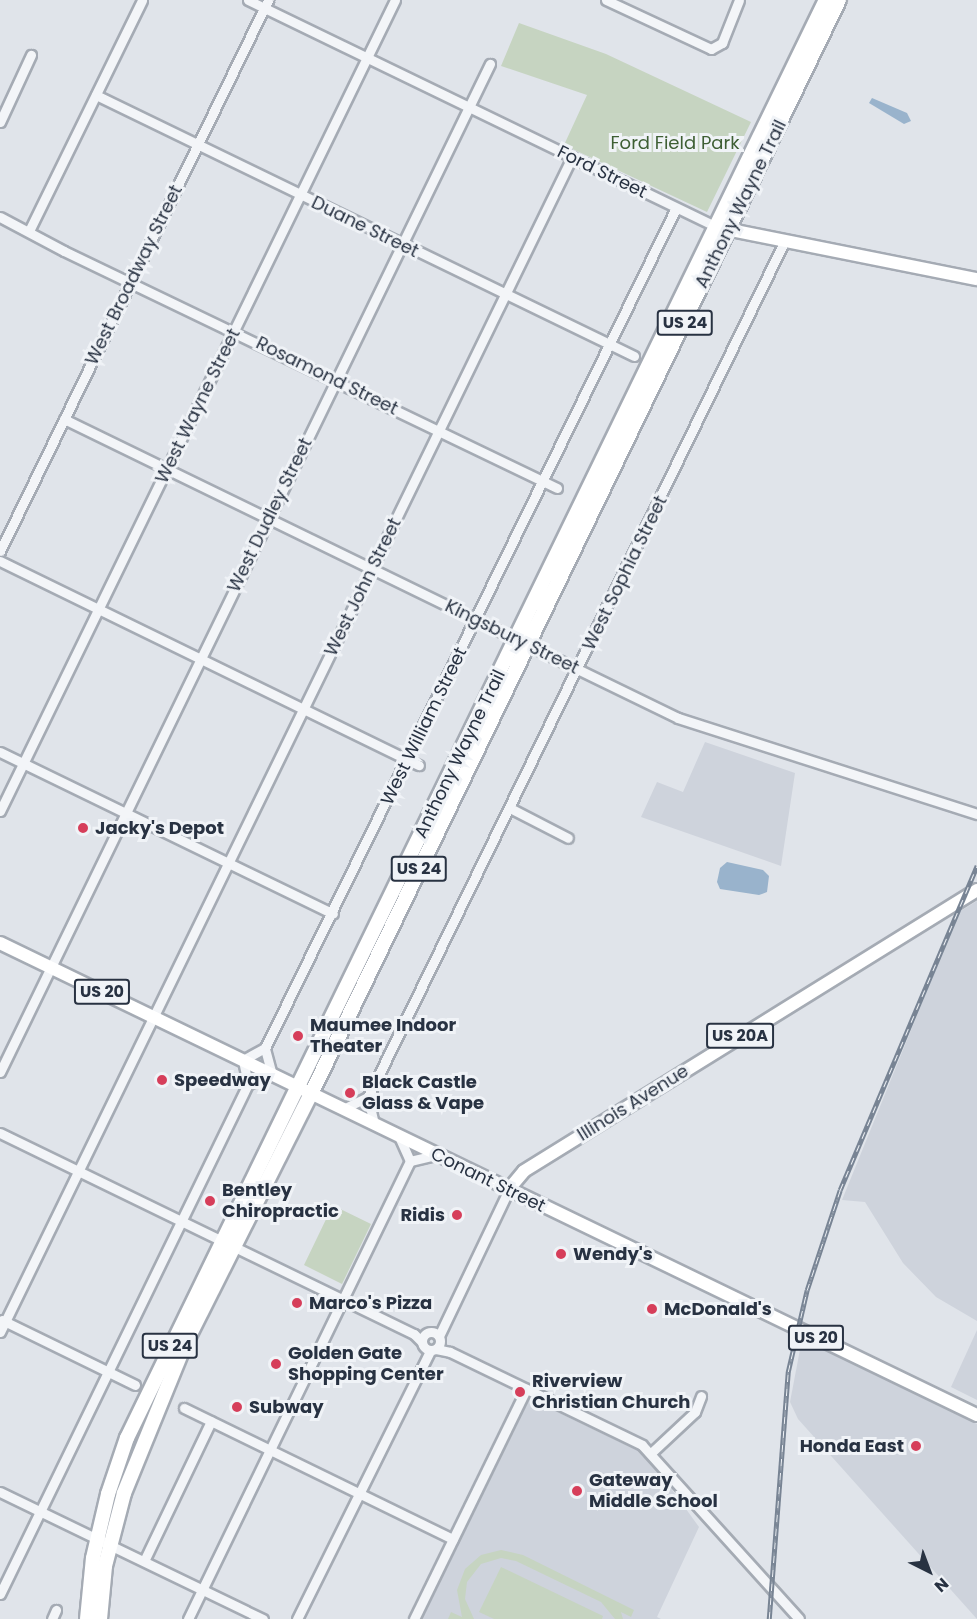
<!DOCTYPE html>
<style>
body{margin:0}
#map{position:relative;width:977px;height:1619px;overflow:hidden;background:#e0e4ea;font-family:Poppins,sans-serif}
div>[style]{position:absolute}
.built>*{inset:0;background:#ced3dc}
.green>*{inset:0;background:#c6d4c1}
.water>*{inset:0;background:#99b3cc}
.roads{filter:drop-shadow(2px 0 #a5abb4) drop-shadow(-2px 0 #a5abb4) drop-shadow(0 2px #a5abb4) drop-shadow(0 -2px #a5abb4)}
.minor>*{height:9px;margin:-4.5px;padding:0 4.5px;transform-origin:4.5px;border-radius:4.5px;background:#f3f5f8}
.minor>.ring{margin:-4.5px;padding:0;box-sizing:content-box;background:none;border:9px solid #f3f5f8;border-radius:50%}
.major>*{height:12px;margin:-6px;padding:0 6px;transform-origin:6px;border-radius:6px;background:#fff}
.highway>*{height:14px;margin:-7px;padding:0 7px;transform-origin:7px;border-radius:7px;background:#fff}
.rail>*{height:4.5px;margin-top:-2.25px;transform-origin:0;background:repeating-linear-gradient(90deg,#f0f3f7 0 7px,#788494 0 14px);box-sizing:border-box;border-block:2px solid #788494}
.dots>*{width:16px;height:16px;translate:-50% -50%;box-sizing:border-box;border:3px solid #f0f3f7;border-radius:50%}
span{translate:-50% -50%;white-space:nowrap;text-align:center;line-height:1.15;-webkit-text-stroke:6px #f0f3f7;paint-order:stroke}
.shield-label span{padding:2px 4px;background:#f0f3f7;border:2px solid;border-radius:4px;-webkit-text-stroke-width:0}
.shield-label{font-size:16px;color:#283242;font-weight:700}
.park-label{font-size:18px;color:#3e5f34}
.street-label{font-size:18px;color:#283242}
.poi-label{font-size:18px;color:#283242;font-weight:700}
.left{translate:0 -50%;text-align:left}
.right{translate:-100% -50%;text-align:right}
.north{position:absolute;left:899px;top:1541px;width:60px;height:60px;-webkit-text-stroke:4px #f0f3f7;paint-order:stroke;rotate:138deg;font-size:16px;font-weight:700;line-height:24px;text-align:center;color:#283242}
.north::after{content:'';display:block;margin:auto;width:21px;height:27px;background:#283242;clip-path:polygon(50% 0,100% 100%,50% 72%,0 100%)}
</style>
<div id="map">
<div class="built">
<div style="clip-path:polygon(705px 742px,795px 773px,781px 866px,641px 817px,657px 782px,683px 792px)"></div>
<div style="clip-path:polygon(977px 901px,977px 1321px,936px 1297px,903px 1263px,865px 1202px,842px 1200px,959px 912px)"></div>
<div style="clip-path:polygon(977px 1330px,977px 1400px,951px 1387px)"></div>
<div style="clip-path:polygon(802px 1339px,977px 1424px,977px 1619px,798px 1419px,790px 1402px)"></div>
<div style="clip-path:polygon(526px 1397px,647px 1455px,699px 1527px,657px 1617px,661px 1619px,420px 1619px)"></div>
</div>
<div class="green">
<div style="clip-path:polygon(519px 23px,606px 54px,751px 122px,707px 212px,564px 145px,587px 95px,501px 66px)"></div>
<div style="clip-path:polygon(328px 1203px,371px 1224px,342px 1284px,304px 1265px,330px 1211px,325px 1209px)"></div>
<div style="clip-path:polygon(501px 1550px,523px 1555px,634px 1610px,631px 1617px,621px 1612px,623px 1619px,615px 1619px,601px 1602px,516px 1561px,501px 1558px,481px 1564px,467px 1582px,465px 1599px,474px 1619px,448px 1619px,451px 1612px,462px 1617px,457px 1590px,465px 1569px,481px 1555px)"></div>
<div style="clip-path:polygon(501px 1567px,603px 1616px,602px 1619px,494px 1619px,479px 1612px)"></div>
</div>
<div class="water">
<div style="clip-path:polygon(872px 98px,907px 113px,911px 121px,904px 124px,869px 103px)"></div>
<div style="clip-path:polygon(727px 862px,763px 870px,769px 876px,767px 892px,759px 895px,720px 889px,717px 882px,720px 868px)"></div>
</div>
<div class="roads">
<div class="minor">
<div style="left:248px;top:0;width:521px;rotate:25.83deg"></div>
<div style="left:606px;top:0;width:116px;rotate:25deg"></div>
<div style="left:711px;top:49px;width:13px;rotate:-29deg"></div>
<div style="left:722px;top:43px;width:46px;rotate:-68.4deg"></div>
<div style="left:96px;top:95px;width:598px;rotate:25.88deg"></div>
<div style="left:0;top:122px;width:74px;rotate:-65.2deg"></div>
<div style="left:0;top:217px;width:72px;rotate:28deg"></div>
<div style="left:64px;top:251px;width:547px;rotate:25.68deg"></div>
<div style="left:29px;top:231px;width:257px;rotate:-63.9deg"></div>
<div style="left:64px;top:419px;width:683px;rotate:25.96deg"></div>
<div style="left:678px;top:718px;width:314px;rotate:17.8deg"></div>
<div style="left:0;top:551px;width:613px;rotate:-64.06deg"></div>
<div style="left:0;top:561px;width:466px;rotate:26deg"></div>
<div style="left:0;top:752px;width:370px;rotate:25.9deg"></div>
<div style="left:510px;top:808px;width:65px;rotate:27.3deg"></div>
<div style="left:0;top:811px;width:902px;rotate:-64.03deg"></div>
<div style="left:0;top:1072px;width:1121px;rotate:-64.08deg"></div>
<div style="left:248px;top:1084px;width:26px;rotate:-21deg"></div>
<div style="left:272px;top:1075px;width:28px;rotate:-105deg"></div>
<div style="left:343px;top:1109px;width:28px;rotate:-26deg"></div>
<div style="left:374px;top:1124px;width:28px;rotate:-103deg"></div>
<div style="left:368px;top:1097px;width:951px;rotate:-64.05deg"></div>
<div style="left:0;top:1133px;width:460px;rotate:25.9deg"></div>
<div style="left:414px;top:1334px;width:11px;rotate:45deg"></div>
<div style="left:410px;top:1161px;width:28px;rotate:-13deg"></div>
<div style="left:2px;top:1320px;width:148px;rotate:26deg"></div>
<div class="ring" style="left:422px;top:1332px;width:9px;height:9px"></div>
<div style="left:0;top:1332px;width:1307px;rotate:-64.04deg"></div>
<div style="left:439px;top:1336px;width:163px;rotate:-64.5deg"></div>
<div style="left:436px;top:1349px;width:14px;rotate:12deg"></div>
<div style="left:450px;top:1352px;width:213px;rotate:25.8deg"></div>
<div style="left:642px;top:1445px;width:234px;rotate:47.9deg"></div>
<div style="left:184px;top:1408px;width:299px;rotate:26deg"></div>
<div style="left:651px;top:1453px;width:60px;rotate:-43deg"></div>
<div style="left:695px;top:1412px;width:17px;rotate:-69deg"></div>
<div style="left:0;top:1492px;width:292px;rotate:25.8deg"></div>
<div style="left:144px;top:1561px;width:155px;rotate:-64.4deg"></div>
<div style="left:0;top:1594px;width:567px;rotate:-64.07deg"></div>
<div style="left:248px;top:1084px;width:25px;rotate:-102deg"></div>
<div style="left:243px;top:1060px;width:25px;rotate:-29deg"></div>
<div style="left:265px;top:1048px;width:935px;rotate:-63.93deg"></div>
<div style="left:52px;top:1619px;width:10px;rotate:-66deg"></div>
<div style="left:188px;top:1619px;width:509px;rotate:-64.14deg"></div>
<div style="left:410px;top:1161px;width:27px;rotate:-114deg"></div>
<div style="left:297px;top:1619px;width:299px;rotate:-63.6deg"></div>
<div style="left:414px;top:1619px;width:256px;rotate:-64deg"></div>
</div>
<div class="major">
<div style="left:721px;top:228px;width:261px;rotate:11.3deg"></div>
<div style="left:0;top:943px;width:1085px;rotate:25.79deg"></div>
<div style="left:509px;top:1189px;width:23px;rotate:-50deg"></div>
<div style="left:524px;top:1171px;width:533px;rotate:-31.81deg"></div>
</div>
<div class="highway">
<div style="left:87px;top:1619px;width:61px;rotate:-84.4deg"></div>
<div style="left:93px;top:1558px;width:66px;rotate:-76.8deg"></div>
<div style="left:108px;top:1494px;width:59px;rotate:-71.3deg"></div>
<div style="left:127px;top:1438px;width:1599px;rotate:-64.08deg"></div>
<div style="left:100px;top:1619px;width:53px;rotate:-84.6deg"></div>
<div style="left:105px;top:1566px;width:75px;rotate:-75.4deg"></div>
<div style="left:124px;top:1493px;width:159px;rotate:-67.8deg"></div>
<div style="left:184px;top:1346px;width:282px;rotate:-63.3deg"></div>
<div style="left:311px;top:1094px;width:1215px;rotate:-64.24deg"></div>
</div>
</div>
<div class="rail">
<div style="left:769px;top:1619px;width:248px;rotate:-85.6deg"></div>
<div style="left:788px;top:1372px;width:84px;rotate:-77deg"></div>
<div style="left:807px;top:1290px;width:105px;rotate:-71.7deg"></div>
<div style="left:840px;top:1190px;width:352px;rotate:-67.1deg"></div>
</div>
<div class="dots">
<div style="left:83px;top:828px;background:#d63e5a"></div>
<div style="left:298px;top:1036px;background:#d63e5a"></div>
<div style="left:162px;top:1080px;background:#d63e5a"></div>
<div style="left:350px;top:1093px;background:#d63e5a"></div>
<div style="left:210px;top:1201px;background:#d63e5a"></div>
<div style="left:457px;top:1215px;background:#d63e5a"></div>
<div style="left:561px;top:1254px;background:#d63e5a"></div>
<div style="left:297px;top:1303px;background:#d63e5a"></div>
<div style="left:652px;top:1309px;background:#d63e5a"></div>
<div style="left:276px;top:1364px;background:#d63e5a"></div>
<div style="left:520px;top:1392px;background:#d63e5a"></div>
<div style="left:237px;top:1407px;background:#d63e5a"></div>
<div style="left:916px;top:1446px;background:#d63e5a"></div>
<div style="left:577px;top:1491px;background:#d63e5a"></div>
</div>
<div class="shield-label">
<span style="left:685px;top:323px">US 24</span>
<span style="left:419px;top:869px">US 24</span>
<span style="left:102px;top:992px">US 20</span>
<span style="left:740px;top:1036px">US 20A</span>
<span style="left:816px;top:1338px">US 20</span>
<span style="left:170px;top:1346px">US 24</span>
</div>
<div class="park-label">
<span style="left:675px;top:143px">Ford Field Park</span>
</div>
<div class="street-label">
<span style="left:602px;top:172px;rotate:26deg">Ford Street</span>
<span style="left:741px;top:204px;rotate:-64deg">Anthony Wayne Trail</span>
<span style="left:365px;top:227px;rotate:26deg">Duane Street</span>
<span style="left:134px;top:275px;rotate:-64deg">West Broadway Street</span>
<span style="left:327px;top:376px;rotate:26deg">Rosamond Street</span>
<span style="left:198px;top:406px;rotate:-64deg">West Wayne Street</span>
<span style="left:270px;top:515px;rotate:-64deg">West Dudley Street</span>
<span style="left:625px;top:573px;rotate:-64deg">West Sophia Street</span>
<span style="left:363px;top:587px;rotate:-64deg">West John Street</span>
<span style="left:512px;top:637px;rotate:26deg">Kingsbury Street</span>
<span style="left:424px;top:726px;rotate:-64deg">West William Street</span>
<span style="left:460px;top:754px;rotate:-64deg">Anthony Wayne Trail</span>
<span style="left:633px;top:1103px;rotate:-32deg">Illinois Avenue</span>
<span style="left:488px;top:1180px;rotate:26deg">Conant Street</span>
</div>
<div class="poi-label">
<span class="left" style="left:95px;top:828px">Jacky's Depot</span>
<span class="left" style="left:310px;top:1036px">Maumee Indoor<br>Theater</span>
<span class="left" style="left:174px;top:1080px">Speedway</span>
<span class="left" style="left:362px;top:1093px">Black Castle<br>Glass &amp; Vape</span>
<span class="left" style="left:222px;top:1201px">Bentley<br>Chiropractic</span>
<span class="right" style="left:445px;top:1215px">Ridis</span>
<span class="left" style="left:573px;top:1254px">Wendy's</span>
<span class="left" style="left:309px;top:1303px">Marco's Pizza</span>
<span class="left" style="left:664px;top:1309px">McDonald's</span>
<span class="left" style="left:288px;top:1364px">Golden Gate<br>Shopping Center</span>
<span class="left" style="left:532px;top:1392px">Riverview<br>Christian Church</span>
<span class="left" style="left:249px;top:1407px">Subway</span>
<span class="right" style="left:904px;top:1446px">Honda East</span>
<span class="left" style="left:589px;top:1491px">Gateway<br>Middle School</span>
</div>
<div class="north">N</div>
</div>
